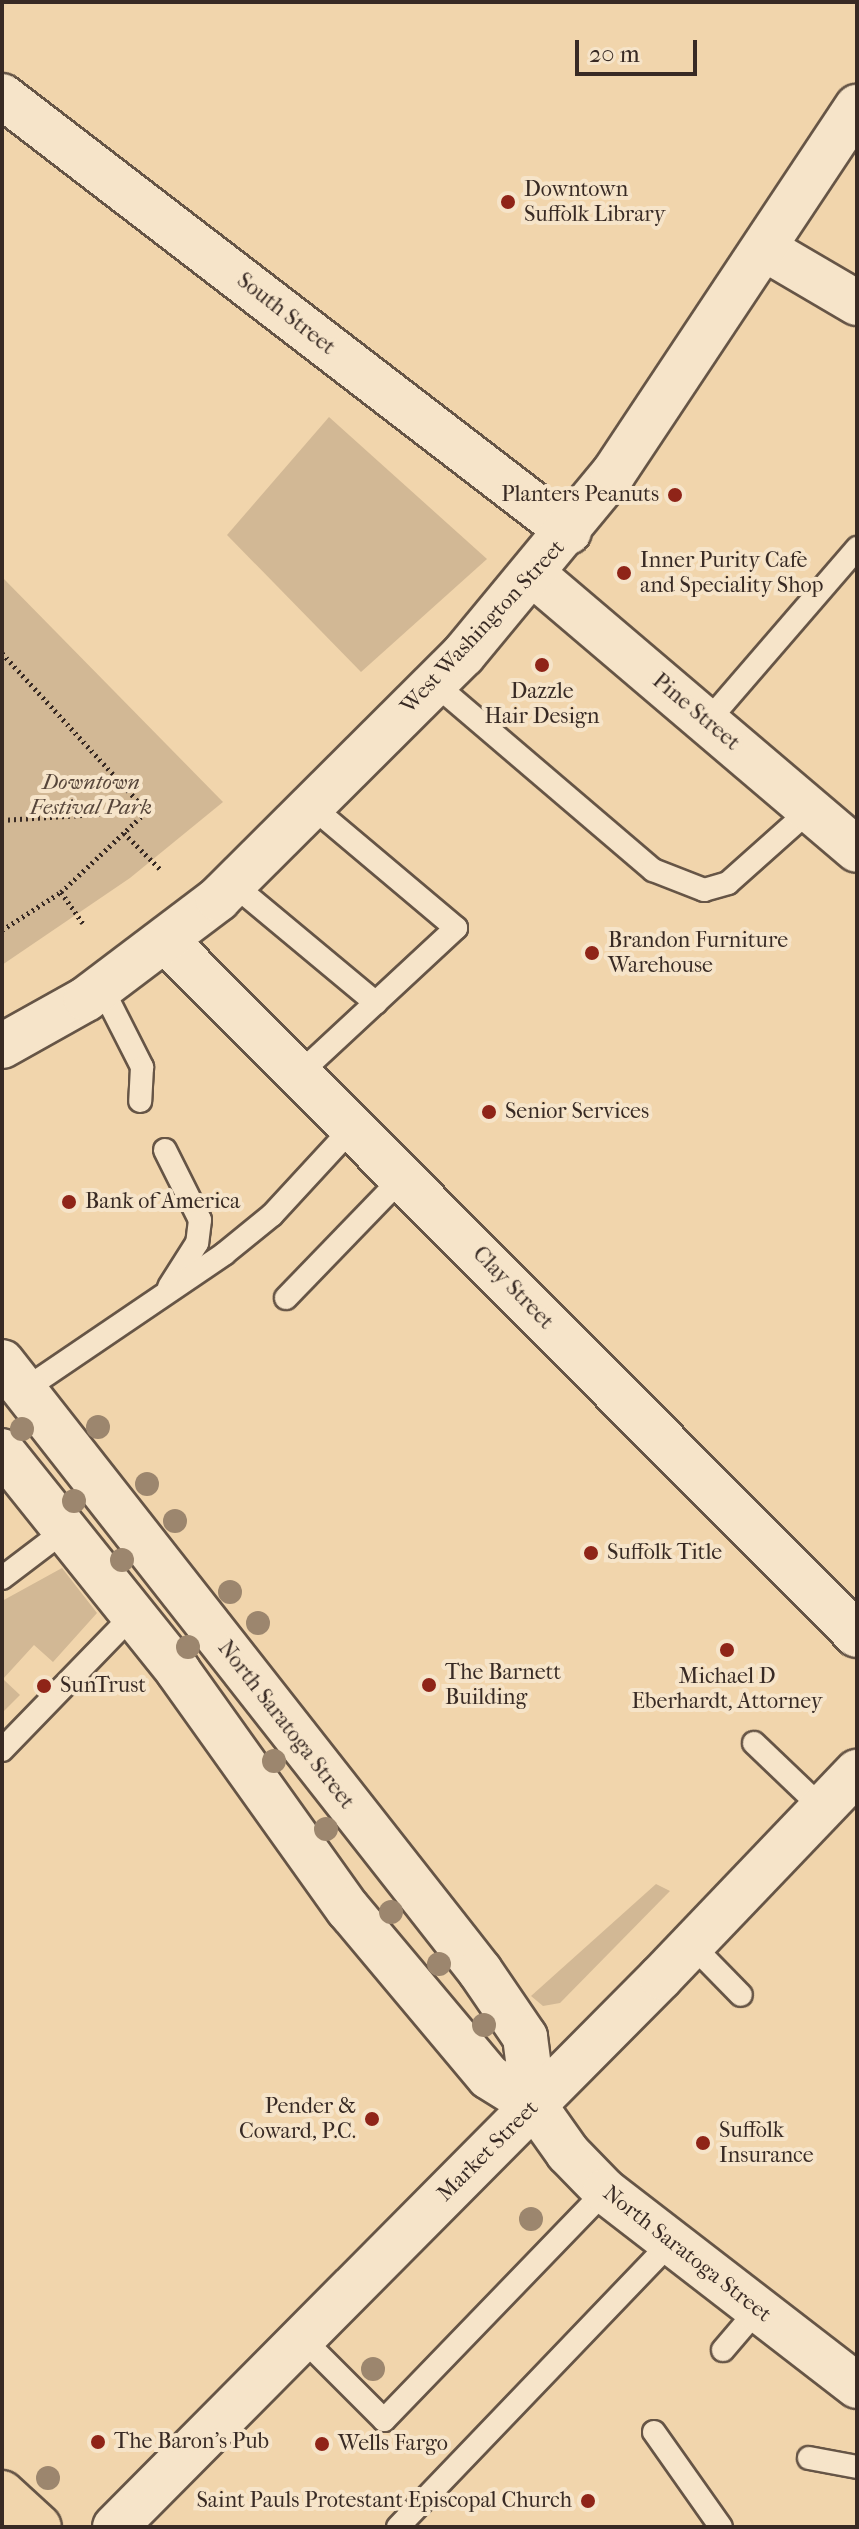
<!DOCTYPE html>
<style>
body{margin:0}
#map{position:relative;width:859px;height:2529px;overflow:hidden;background:#f1d5ac;font-family:"IM FELL French Canon",serif}
div>[style]{position:absolute}
.green>*{inset:0;background:#d2b895}
.path>*{height:5px;margin-top:-2.5px;transform-origin:0;background:repeating-linear-gradient(90deg,#382a24 0 2px,transparent 0 6px)}
.roads{filter:drop-shadow(2px 0 #665546) drop-shadow(-2px 0 #665546) drop-shadow(0 2px #665546) drop-shadow(0 -2px #665546)}
.lane>*{height:22px;margin:-11px;padding:0 11px;transform-origin:11px;border-radius:11px;background:#f6e4c9}
.street>*{height:44px;margin:-22px;padding:0 22px;transform-origin:22px;border-radius:22px;background:#f6e4c9}
.secondary>*{height:44px;margin:-22px;padding:0 22px;transform-origin:22px;border-radius:22px;background:#f6e4c9}
.primary>*{height:44px;margin:-22px;padding:0 22px;transform-origin:22px;border-radius:22px;background:#f1d5ac}
.trees>*{width:24px;height:24px;margin:-12px;border-radius:50%;background:#9c866e}
.dots>*{width:22px;height:22px;translate:-50% -50%;box-sizing:border-box;border:4px solid #f6e4c9;border-radius:50%}
span{translate:-50% -50%;white-space:nowrap;text-align:center;line-height:1.15;-webkit-text-stroke:8px #f6e4c9;paint-order:stroke}
.poi-label{font-size:22px;color:#382a24}
.left{translate:0 -50%;text-align:left}
.right{translate:-100% -50%;text-align:right}
.street-label{font-size:22px;color:#382a24}
.park-label{font-size:22px;color:#57463b;font-style:italic}
.frame{position:absolute;inset:0;border:4px solid #382a24;pointer-events:none}
.scale{position:absolute;left:575px;top:40px;width:122px;height:36px;box-sizing:border-box;border:4px solid #382a24;border-top:0;padding-left:10px;font-size:24px;line-height:28px;white-space:nowrap;color:#382a24;-webkit-text-stroke:6px #f6e4c9;paint-order:stroke}
</style>
<div id="map">
<div class="green">
<div style="clip-path:polygon(329px 417px,487px 559px,361px 672px,227px 535px)"></div>
<div style="clip-path:polygon(2px 577px,223px 802px,130px 878px,2px 965px)"></div>
<div style="clip-path:polygon(62px 1568px,97px 1613px,53px 1662px,34px 1645px,3px 1679px,20px 1695px,2px 1713px,2px 1601px)"></div>
<div style="clip-path:polygon(656px 1884px,670px 1891px,560px 2003px,543px 2006px,531px 1996px)"></div>
</div>
<div class="path">
<div style="left:2px;top:653px;width:214px;rotate:47.5deg"></div>
<div style="left:2px;top:820px;width:144px;rotate:-3.6deg"></div>
<div style="left:124px;top:833px;width:51px;rotate:45deg"></div>
<div style="left:61px;top:892px;width:38px;rotate:55deg"></div>
<div style="left:2px;top:930px;width:70px;rotate:-32.8deg"></div>
<div style="left:61px;top:892px;width:118px;rotate:-43.3deg"></div>
</div>
<div class="roads">
<div class="lane">
<div style="left:434px;top:683px;width:288px;rotate:40.5deg"></div>
<div style="left:653px;top:870px;width:55px;rotate:21.4deg"></div>
<div style="left:704px;top:890px;width:25px;rotate:-16deg"></div>
<div style="left:728px;top:883px;width:110px;rotate:-41.7deg"></div>
<div style="left:707px;top:722px;width:230px;rotate:-49.2deg"></div>
<div style="left:233px;top:884px;width:186px;rotate:39.8deg"></div>
<div style="left:102px;top:988px;width:89px;rotate:63.1deg"></div>
<div style="left:142px;top:1067px;width:34px;rotate:93deg"></div>
<div style="left:300px;top:1073px;width:213px;rotate:-42.9deg"></div>
<div style="left:456px;top:928px;width:189px;rotate:-139.9deg"></div>
<div style="left:165px;top:1150px;width:78px;rotate:63.4deg"></div>
<div style="left:200px;top:1220px;width:23px;rotate:97deg"></div>
<div style="left:197px;top:1243px;width:52px;rotate:122.5deg"></div>
<div style="left:286px;top:1298px;width:170px;rotate:-46deg"></div>
<div style="left:24px;top:1390px;width:242px;rotate:-34.2deg"></div>
<div style="left:224px;top:1254px;width:62px;rotate:-39.1deg"></div>
<div style="left:272px;top:1215px;width:121px;rotate:-47.3deg"></div>
<div style="left:2px;top:1578px;width:79px;rotate:-37.3deg"></div>
<div style="left:754px;top:1743px;width:94px;rotate:43.7deg"></div>
<div style="left:2px;top:1750px;width:190px;rotate:-45.9deg"></div>
<div style="left:691px;top:1944px;width:71px;rotate:45.6deg"></div>
<div style="left:302px;top:2338px;width:116px;rotate:45deg"></div>
<div style="left:384px;top:2420px;width:318px;rotate:-46deg"></div>
<div style="left:723px;top:2350px;width:54px;rotate:-49.5deg"></div>
<div style="left:654px;top:2432px;width:116px;rotate:54.8deg"></div>
<div style="left:809px;top:2458px;width:49px;rotate:10.6deg"></div>
<div style="left:398px;top:2527px;width:395px;rotate:-46.2deg"></div>
</div>
<div class="street">
<div style="left:2px;top:96px;width:715px;rotate:37.56deg"></div>
<div style="left:765px;top:249px;width:107px;rotate:30.4deg"></div>
<div style="left:534px;top:575px;width:424px;rotate:40.4deg"></div>
<div style="left:167px;top:942px;width:978px;rotate:45.12deg"></div>
<div style="left:534px;top:2105px;width:59px;rotate:54.7deg"></div>
<div style="left:568px;top:2153px;width:53px;rotate:45.8deg"></div>
<div style="left:605px;top:2191px;width:319px;rotate:37.7deg"></div>
</div>
<div class="secondary">
<div style="left:2px;top:1046px;width:96px;rotate:-29.2deg"></div>
<div style="left:86px;top:999px;width:166px;rotate:-37.1deg"></div>
<div style="left:218px;top:899px;width:346px;rotate:-44.9deg"></div>
<div style="left:463px;top:655px;width:235px;rotate:-50.4deg"></div>
<div style="left:613px;top:474px;width:441px;rotate:-56.4deg"></div>
<div style="left:2px;top:1362px;width:774px;rotate:51.87deg"></div>
<div style="left:480px;top:1971px;width:80px;rotate:55.7deg"></div>
<div style="left:525px;top:2037px;width:69px;rotate:82.5deg"></div>
<div style="left:2px;top:1451px;width:282px;rotate:51.3deg"></div>
<div style="left:178px;top:1671px;width:292px;rotate:54.5deg"></div>
<div style="left:348px;top:1909px;width:219px;rotate:50deg"></div>
<div style="left:489px;top:2077px;width:53px;rotate:31.9deg"></div>
<div style="left:115px;top:2527px;width:775px;rotate:-45.21deg"></div>
<div style="left:661px;top:1977px;width:284px;rotate:-46.3deg"></div>
</div>
<div class="primary">
<div style="left:2px;top:2493px;width:50px;rotate:42.6deg"></div>
</div>
</div>
<div class="trees">
<div style="left:98px;top:1427px"></div>
<div style="left:22px;top:1429px"></div>
<div style="left:147px;top:1484px"></div>
<div style="left:74px;top:1501px"></div>
<div style="left:175px;top:1521px"></div>
<div style="left:122px;top:1560px"></div>
<div style="left:230px;top:1592px"></div>
<div style="left:258px;top:1623px"></div>
<div style="left:188px;top:1647px"></div>
<div style="left:274px;top:1761px"></div>
<div style="left:326px;top:1829px"></div>
<div style="left:391px;top:1912px"></div>
<div style="left:439px;top:1964px"></div>
<div style="left:484px;top:2025px"></div>
<div style="left:531px;top:2219px"></div>
<div style="left:373px;top:2369px"></div>
<div style="left:48px;top:2478px"></div>
</div>
<div class="dots">
<div style="left:508px;top:202px;background:#8f2418"></div>
<div style="left:675px;top:495px;background:#8f2418"></div>
<div style="left:624px;top:573px;background:#8f2418"></div>
<div style="left:542px;top:665px;background:#8f2418"></div>
<div style="left:592px;top:953px;background:#8f2418"></div>
<div style="left:489px;top:1112px;background:#8f2418"></div>
<div style="left:69px;top:1202px;background:#8f2418"></div>
<div style="left:591px;top:1553px;background:#8f2418"></div>
<div style="left:727px;top:1650px;background:#8f2418"></div>
<div style="left:429px;top:1685px;background:#8f2418"></div>
<div style="left:44px;top:1686px;background:#8f2418"></div>
<div style="left:372px;top:2119px;background:#8f2418"></div>
<div style="left:703px;top:2143px;background:#8f2418"></div>
<div style="left:98px;top:2442px;background:#8f2418"></div>
<div style="left:322px;top:2444px;background:#8f2418"></div>
<div style="left:588px;top:2501px;background:#8f2418"></div>
</div>
<div class="poi-label">
<span class="left" style="left:524px;top:202px">Downtown<br>Suffolk Library</span>
<span class="right" style="left:659px;top:495px">Planters Peanuts</span>
<span class="left" style="left:640px;top:573px">Inner Purity Cafe<br>and Speciality Shop</span>
<span style="left:542px;top:704px">Dazzle<br>Hair Design</span>
<span class="left" style="left:608px;top:953px">Brandon Furniture<br>Warehouse</span>
<span class="left" style="left:505px;top:1112px">Senior Services</span>
<span class="left" style="left:85px;top:1202px">Bank of America</span>
<span class="left" style="left:607px;top:1553px">Suffolk Title</span>
<span class="left" style="left:445px;top:1685px">The Barnett<br>Building</span>
<span style="left:727px;top:1689px">Michael D<br>Eberhardt, Attorney</span>
<span class="left" style="left:60px;top:1686px">SunTrust</span>
<span class="right" style="left:356px;top:2119px">Pender &amp;<br>Coward, P.C.</span>
<span class="left" style="left:719px;top:2143px">Suffolk<br>Insurance</span>
<span class="left" style="left:114px;top:2442px">The Baron's Pub</span>
<span class="left" style="left:338px;top:2444px">Wells Fargo</span>
<span class="right" style="left:572px;top:2501px">Saint Pauls Protestant Episcopal Church</span>
</div>
<div class="street-label">
<span style="left:286px;top:314px;rotate:38deg">South Street</span>
<span style="left:483px;top:627px;rotate:-47deg">West Washington Street</span>
<span style="left:696px;top:712px;rotate:40deg">Pine Street</span>
<span style="left:513px;top:1288px;rotate:46deg">Clay Street</span>
<span style="left:286px;top:1725px;rotate:52deg">North Saratoga Street</span>
<span style="left:488px;top:2151px;rotate:-45deg">Market Street</span>
<span style="left:687px;top:2254px;rotate:38deg">North Saratoga Street</span>
</div>
<div class="park-label">
<span style="left:91px;top:795px">Downtown<br>Festival Park</span>
</div>
<div class="frame"></div>
<div class="scale">20 m</div>
</div>
